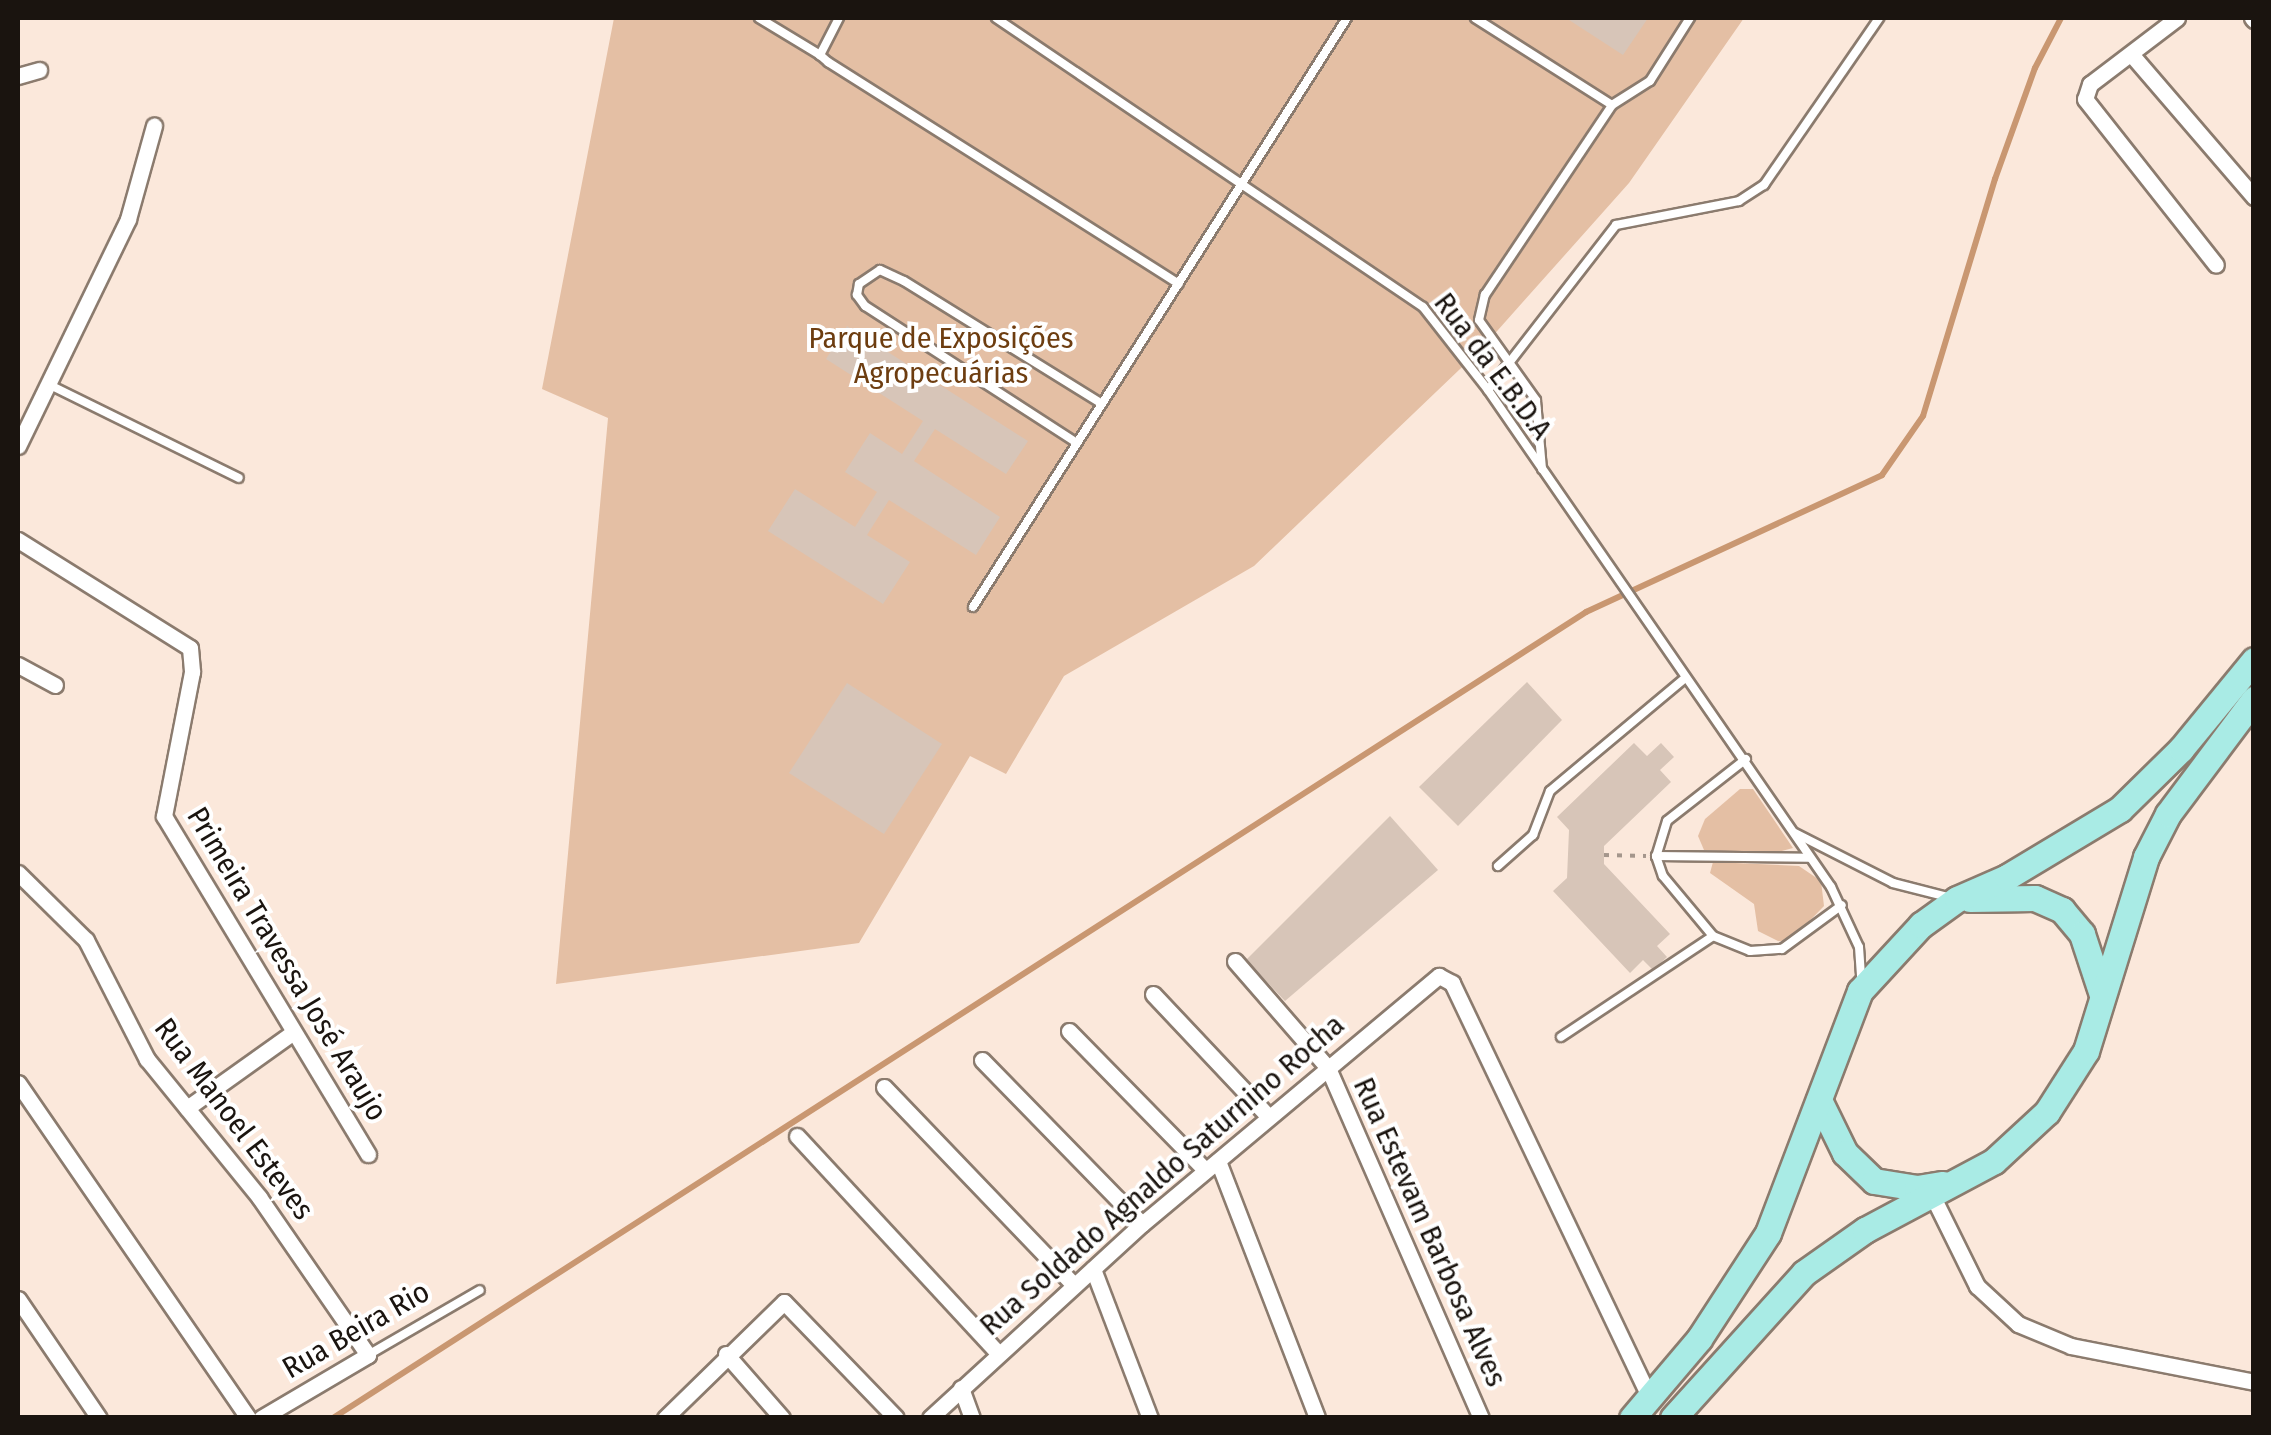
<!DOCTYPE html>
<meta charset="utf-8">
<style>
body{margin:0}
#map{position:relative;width:2271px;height:1435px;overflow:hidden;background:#fbe8db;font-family:"Fira Sans Condensed",sans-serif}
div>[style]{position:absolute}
.green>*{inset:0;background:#e4bfa4}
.stream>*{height:6px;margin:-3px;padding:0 3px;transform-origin:3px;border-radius:3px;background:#c99771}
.building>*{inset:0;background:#d7c5b8}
.path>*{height:4px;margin-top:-2px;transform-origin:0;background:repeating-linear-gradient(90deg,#a4968c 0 5px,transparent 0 13px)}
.roads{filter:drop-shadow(2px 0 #8b7b6e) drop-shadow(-2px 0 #8b7b6e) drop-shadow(0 2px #8b7b6e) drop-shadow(0 -2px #8b7b6e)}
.lane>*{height:8px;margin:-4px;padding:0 4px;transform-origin:4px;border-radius:4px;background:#fff}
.street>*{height:15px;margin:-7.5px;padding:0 7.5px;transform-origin:7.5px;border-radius:7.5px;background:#fff}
.primary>*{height:25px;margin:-12.5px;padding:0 12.5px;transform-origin:12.5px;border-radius:12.5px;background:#a9ebe5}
span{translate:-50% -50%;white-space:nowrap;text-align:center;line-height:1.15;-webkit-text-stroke:8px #fff;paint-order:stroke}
.park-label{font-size:30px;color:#6d3d10}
.street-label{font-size:30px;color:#1a140f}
.frame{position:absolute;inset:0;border:20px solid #1a140f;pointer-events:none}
</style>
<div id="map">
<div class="green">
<div style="clip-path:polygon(614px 18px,1744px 18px,1629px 183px,1482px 348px,1254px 566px,1064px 676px,1006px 774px,970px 756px,859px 943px,556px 984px,608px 418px,542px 389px)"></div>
<div style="clip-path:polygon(1740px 789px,1753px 789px,1793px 848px,1770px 854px,1704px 850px,1698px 836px,1705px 819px)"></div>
<div style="clip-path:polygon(1713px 862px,1799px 866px,1821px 881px,1824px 906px,1789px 942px,1778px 941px,1758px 931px,1754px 904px,1710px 873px)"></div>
</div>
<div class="stream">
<div style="left:333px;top:1418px;width:1490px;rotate:-32.75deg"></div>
<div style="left:1586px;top:612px;width:326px;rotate:-24.8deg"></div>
<div style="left:1882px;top:475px;width:72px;rotate:-55.2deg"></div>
<div style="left:1923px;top:416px;width:248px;rotate:-73.1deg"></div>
<div style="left:1995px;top:179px;width:118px;rotate:-70.2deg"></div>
<div style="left:2035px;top:68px;width:56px;rotate:-62.5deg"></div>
</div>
<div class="building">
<div style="clip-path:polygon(1566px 18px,1648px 18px,1623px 55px)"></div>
<div style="clip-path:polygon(847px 326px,1028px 441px,1006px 474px,935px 429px,914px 461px,1000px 517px,976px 555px,889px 500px,867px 535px,910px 562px,883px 604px,768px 531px,795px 489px,855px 527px,877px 492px,845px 472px,870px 433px,902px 454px,923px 421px,826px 359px)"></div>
<div style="clip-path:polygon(1527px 682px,1562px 720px,1458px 826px,1419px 787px)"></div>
<div style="clip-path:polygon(847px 683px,942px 744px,884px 834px,789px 773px)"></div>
<div style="clip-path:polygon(1634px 743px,1647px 756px,1661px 743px,1674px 757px,1660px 770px,1671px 782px,1604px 846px,1604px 864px,1670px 934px,1657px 946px,1667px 957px,1653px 970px,1643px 960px,1630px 973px,1553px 891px,1567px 878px,1569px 830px,1557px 817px)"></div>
<div style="clip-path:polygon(1390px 816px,1438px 870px,1285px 1001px,1246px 960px)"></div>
</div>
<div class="path">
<div style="left:1604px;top:855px;width:42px;rotate:1.4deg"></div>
</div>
<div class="roads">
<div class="lane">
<div style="left:759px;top:18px;width:71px;rotate:31.2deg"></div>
<div style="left:839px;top:18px;width:42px;rotate:117.2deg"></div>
<div style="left:820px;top:55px;width:11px;rotate:41deg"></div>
<div style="left:828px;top:62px;width:415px;rotate:32.3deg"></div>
<div style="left:996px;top:18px;width:516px;rotate:34.09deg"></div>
<div style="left:1423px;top:307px;width:105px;rotate:51.9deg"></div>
<div style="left:1488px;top:390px;width:604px;rotate:55.39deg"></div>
<div style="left:1831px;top:887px;width:66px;rotate:65deg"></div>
<div style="left:1859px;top:947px;width:30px;rotate:86deg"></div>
<div style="left:1475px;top:18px;width:162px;rotate:32.4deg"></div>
<div style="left:1612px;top:105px;width:45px;rotate:-32.3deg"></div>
<div style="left:1650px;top:81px;width:75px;rotate:-57.6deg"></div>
<div style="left:52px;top:386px;width:208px;rotate:26.2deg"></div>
<div style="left:1488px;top:390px;width:209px;rotate:-52.2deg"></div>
<div style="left:1616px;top:225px;width:125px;rotate:-11deg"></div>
<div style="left:1739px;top:201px;width:30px;rotate:-33deg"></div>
<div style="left:1764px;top:185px;width:203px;rotate:-55.4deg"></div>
<div style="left:1077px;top:443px;width:252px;rotate:-147.1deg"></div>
<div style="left:865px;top:306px;width:14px;rotate:-126deg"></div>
<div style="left:857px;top:295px;width:11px;rotate:-80deg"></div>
<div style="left:859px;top:284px;width:25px;rotate:-34deg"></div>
<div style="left:880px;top:270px;width:26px;rotate:25deg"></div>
<div style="left:904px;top:281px;width:233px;rotate:31.8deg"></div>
<div style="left:1542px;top:469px;width:69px;rotate:-95deg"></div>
<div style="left:1536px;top:400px;width:98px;rotate:-125.5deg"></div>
<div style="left:1479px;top:320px;width:26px;rotate:-77deg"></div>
<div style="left:1485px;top:295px;width:229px;rotate:-56.2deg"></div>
<div style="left:973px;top:607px;width:698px;rotate:-57.59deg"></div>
<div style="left:1746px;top:759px;width:100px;rotate:141.9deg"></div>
<div style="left:1667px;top:821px;width:37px;rotate:107deg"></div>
<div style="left:1656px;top:856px;width:21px;rotate:71deg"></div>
<div style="left:1663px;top:876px;width:78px;rotate:50.2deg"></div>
<div style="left:1713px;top:936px;width:40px;rotate:22deg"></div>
<div style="left:1750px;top:951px;width:32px;rotate:-4deg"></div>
<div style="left:1782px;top:949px;width:74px;rotate:-36.3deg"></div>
<div style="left:1795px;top:833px;width:110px;rotate:27deg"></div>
<div style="left:1893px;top:883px;width:57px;rotate:14.3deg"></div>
<div style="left:1656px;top:856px;width:153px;rotate:0.7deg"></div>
<div style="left:1498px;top:866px;width:47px;rotate:-41.5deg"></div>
<div style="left:1533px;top:835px;width:47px;rotate:-68.9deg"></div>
<div style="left:1550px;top:791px;width:176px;rotate:-39.9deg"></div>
<div style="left:1561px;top:1037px;width:182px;rotate:-33.6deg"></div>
<div style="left:368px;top:1355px;width:129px;rotate:-30.1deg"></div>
</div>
<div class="street">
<div style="left:2177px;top:18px;width:109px;rotate:142.8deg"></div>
<div style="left:2090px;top:84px;width:16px;rotate:108deg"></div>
<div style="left:2085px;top:99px;width:211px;rotate:51.7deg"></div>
<div style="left:2252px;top:18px;width:3px;rotate:45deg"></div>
<div style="left:2131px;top:54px;width:189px;rotate:49.3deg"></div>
<div style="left:18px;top:76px;width:22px;rotate:-16deg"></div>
<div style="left:18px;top:446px;width:252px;rotate:-64.1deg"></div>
<div style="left:128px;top:219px;width:97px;rotate:-74.4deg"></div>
<div style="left:18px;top:540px;width:203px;rotate:32.1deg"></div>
<div style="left:190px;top:648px;width:24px;rotate:85deg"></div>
<div style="left:192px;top:672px;width:147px;rotate:101deg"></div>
<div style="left:164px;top:816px;width:395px;rotate:58.9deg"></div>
<div style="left:18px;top:665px;width:42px;rotate:28.4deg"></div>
<div style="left:18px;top:873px;width:95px;rotate:44.6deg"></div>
<div style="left:86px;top:940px;width:134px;rotate:62.9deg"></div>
<div style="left:147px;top:1059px;width:178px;rotate:50.9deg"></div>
<div style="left:259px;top:1197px;width:192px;rotate:55.4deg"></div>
<div style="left:368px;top:1355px;width:124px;rotate:149.5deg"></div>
<div style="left:1235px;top:961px;width:142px;rotate:49deg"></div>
<div style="left:1328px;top:1068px;width:382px;rotate:66.4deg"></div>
<div style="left:1153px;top:994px;width:168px;rotate:46.7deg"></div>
<div style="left:1069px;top:1031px;width:194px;rotate:45.6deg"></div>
<div style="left:982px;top:1060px;width:229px;rotate:45.7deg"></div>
<div style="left:18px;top:1083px;width:406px;rotate:55.5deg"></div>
<div style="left:884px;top:1087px;width:274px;rotate:46.2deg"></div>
<div style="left:187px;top:1108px;width:129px;rotate:-35.5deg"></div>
<div style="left:797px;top:1136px;width:296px;rotate:47.2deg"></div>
<div style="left:1218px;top:1161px;width:275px;rotate:68.9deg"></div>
<div style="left:1932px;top:1195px;width:102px;rotate:63.7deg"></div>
<div style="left:1977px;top:1286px;width:56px;rotate:42.8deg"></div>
<div style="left:2018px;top:1324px;width:57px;rotate:22.5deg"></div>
<div style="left:2071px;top:1346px;width:187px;rotate:11.1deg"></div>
<div style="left:1093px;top:1269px;width:160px;rotate:69.1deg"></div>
<div style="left:18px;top:1299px;width:144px;rotate:55.8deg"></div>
<div style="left:726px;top:1354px;width:85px;rotate:48.8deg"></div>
<div style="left:961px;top:1388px;width:32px;rotate:70deg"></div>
<div style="left:665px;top:1418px;width:166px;rotate:-44.3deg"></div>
<div style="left:784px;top:1302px;width:161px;rotate:46deg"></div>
<div style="left:930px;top:1418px;width:287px;rotate:-42.5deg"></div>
<div style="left:1142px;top:1224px;width:387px;rotate:-39.9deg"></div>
<div style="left:1439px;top:976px;width:15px;rotate:28deg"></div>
<div style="left:1452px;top:983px;width:460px;rotate:64.5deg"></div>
</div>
<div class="primary">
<div style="left:1970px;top:899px;width:65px;rotate:-0.9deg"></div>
<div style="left:2035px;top:898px;width:30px;rotate:24deg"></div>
<div style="left:2062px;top:910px;width:31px;rotate:50deg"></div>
<div style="left:2082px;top:934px;width:64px;rotate:71.8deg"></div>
<div style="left:1819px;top:1100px;width:59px;rotate:63.9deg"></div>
<div style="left:1845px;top:1153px;width:40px;rotate:44deg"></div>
<div style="left:1874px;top:1181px;width:44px;rotate:9.2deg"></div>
<div style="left:1917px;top:1188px;width:26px;rotate:-9deg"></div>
<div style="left:1632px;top:1418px;width:104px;rotate:-49.7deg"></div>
<div style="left:1699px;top:1339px;width:126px;rotate:-56.9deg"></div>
<div style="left:1768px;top:1233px;width:259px;rotate:-69.2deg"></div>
<div style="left:1860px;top:991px;width:90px;rotate:-47.3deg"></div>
<div style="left:1921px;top:925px;width:44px;rotate:-35.8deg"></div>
<div style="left:1957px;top:899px;width:55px;rotate:-23.7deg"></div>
<div style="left:2007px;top:877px;width:132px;rotate:-31deg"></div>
<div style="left:2120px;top:809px;width:86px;rotate:-44.5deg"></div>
<div style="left:2181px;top:749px;width:115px;rotate:-50.6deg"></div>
<div style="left:1673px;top:1418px;width:195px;rotate:-47.9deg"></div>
<div style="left:1804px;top:1273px;width:75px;rotate:-35.2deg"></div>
<div style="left:1865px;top:1230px;width:146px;rotate:-28.1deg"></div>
<div style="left:1994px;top:1161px;width:72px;rotate:-42.8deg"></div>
<div style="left:2047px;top:1112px;width:72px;rotate:-57.4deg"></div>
<div style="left:2086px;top:1051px;width:203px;rotate:-72.8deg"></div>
<div style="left:2146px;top:857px;width:48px;rotate:-62.9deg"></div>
<div style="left:2168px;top:814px;width:144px;rotate:-53.2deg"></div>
</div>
</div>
<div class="park-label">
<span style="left:941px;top:355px">Parque de Exposições<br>Agropecuárias</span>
</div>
<div class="street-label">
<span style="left:1493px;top:366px;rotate:53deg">Rua da E.B.D.A</span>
<span style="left:287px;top:964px;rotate:59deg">Primeira Travessa José Araujo</span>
<span style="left:234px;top:1119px;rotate:53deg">Rua Manoel Esteves</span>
<span style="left:1162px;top:1175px;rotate:-41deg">Rua Soldado Agnaldo Saturnino Rocha</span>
<span style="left:1430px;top:1232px;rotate:66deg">Rua Estevam Barbosa Alves</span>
<span style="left:356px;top:1330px;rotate:-30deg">Rua Beira Rio</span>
</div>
<div class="frame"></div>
</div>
